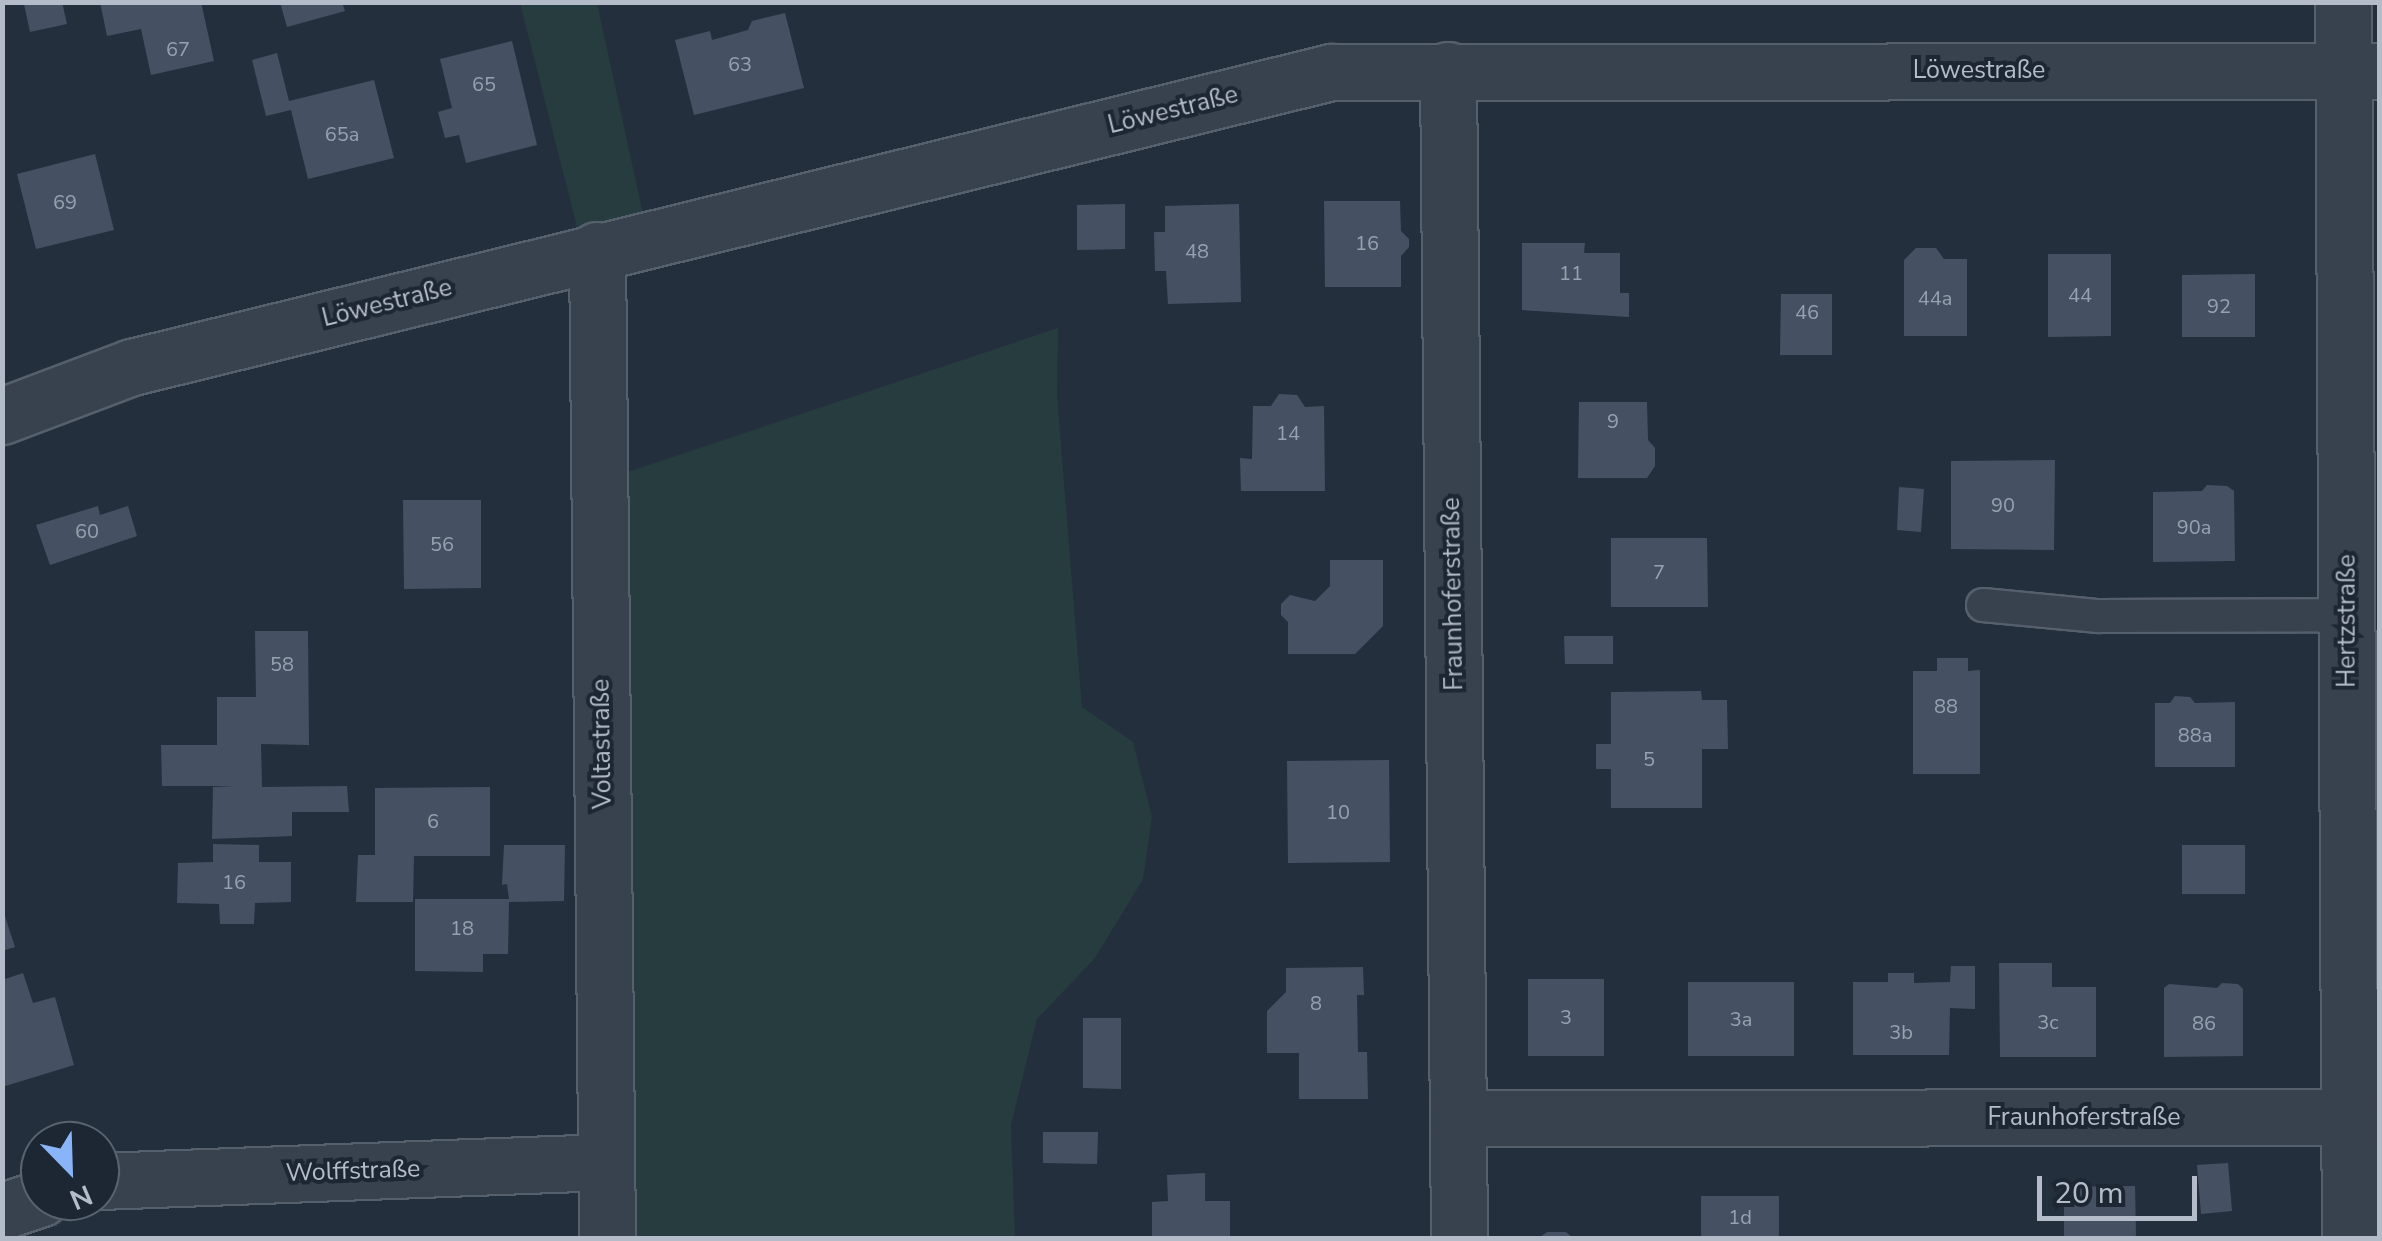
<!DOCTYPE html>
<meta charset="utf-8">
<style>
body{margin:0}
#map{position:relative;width:2382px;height:1241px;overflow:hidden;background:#242f3e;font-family:"Nunito Sans",sans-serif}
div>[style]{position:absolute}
.green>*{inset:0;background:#263c3f}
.building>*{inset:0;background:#455162}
.roads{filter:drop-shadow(2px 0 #565f6c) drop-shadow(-2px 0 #565f6c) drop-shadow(0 2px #565f6c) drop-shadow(0 -2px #565f6c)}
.service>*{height:32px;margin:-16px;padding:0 16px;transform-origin:16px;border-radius:16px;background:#38414e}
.minor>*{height:55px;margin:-27.5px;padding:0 27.5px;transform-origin:27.5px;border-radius:27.5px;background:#38414e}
span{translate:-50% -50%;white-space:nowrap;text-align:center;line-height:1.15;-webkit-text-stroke:8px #1d2633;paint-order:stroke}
.number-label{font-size:20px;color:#98a1af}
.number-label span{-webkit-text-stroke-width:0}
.street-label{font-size:25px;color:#b4bcc9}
.frame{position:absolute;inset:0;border:5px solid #b4bcc9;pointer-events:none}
.north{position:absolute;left:20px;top:1121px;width:100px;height:100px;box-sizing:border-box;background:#1d2633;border:2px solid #59626f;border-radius:50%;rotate:157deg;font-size:28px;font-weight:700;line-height:40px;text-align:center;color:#b4bcc9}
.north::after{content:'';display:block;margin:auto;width:35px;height:45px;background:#8ab4f8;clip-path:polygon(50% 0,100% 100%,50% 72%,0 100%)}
.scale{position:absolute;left:2037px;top:1176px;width:160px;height:45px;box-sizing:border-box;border:5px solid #b4bcc9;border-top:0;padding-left:12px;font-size:30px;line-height:35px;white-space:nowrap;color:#b4bcc9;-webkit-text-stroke:8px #1d2633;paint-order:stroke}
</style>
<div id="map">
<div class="green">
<div style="clip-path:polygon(520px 3px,597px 3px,643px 214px,578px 231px)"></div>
<div style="clip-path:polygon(1058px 328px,1057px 395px,1082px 707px,1133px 742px,1152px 817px,1143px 879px,1095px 958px,1037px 1019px,1011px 1125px,1015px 1238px,613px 1238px,607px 479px)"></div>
</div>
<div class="building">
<div style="clip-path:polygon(62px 2px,67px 24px,30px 32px,24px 4px)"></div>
<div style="clip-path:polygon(100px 2px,201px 2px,214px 61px,151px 75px,141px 29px,107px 36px)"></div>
<div style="clip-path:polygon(280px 2px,342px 2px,345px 11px,287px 27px)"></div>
<div style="clip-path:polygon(785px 13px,804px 88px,694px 115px,675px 40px,710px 31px,712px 40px,748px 30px,752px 21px)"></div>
<div style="clip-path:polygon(512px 41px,537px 145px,466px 163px,459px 135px,445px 138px,438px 112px,452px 108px,440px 59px)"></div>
<div style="clip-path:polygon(277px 53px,289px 101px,374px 80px,394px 158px,308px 179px,291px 110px,266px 116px,252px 60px)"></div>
<div style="clip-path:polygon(95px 154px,114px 230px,36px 249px,17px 174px)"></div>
<div style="clip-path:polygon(1324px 201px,1400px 201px,1401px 231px,1409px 239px,1409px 247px,1401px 256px,1401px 287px,1325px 287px)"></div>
<div style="clip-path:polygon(1125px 204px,1125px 249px,1077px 250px,1077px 205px)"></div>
<div style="clip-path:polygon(1239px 204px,1241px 302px,1168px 304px,1166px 271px,1155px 271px,1154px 232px,1165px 232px,1165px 206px)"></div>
<div style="clip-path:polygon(1522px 243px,1585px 243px,1584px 253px,1620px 253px,1620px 293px,1629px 293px,1629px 317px,1522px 310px)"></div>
<div style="clip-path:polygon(1916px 248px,1936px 248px,1944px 259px,1967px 259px,1967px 336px,1904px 336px,1904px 260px)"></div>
<div style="clip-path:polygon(2048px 254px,2111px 254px,2111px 336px,2048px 337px)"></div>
<div style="clip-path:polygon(2255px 274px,2255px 337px,2182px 337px,2182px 275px)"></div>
<div style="clip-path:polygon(1781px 294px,1832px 294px,1832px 355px,1780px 355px)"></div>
<div style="clip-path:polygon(1279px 394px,1297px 395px,1305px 407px,1324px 406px,1325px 491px,1241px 491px,1240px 458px,1252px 459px,1253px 406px,1271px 406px)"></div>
<div style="clip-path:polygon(1579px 402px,1647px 402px,1648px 440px,1655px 448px,1655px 466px,1647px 478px,1578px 478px)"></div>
<div style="clip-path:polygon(2055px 460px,2054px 550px,1951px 549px,1951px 461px)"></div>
<div style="clip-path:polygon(2207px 485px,2227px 486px,2234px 491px,2235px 561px,2153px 562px,2153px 492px,2202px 491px)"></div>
<div style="clip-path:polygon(1899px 487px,1924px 489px,1921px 532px,1897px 530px)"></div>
<div style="clip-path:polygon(403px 500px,481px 500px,481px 588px,404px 589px)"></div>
<div style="clip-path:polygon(98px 506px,100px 515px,128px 506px,137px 536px,50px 565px,36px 525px)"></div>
<div style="clip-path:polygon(1611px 538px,1707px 538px,1708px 607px,1611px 607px)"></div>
<div style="clip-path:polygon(1330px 560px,1383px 560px,1383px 626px,1355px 654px,1288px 654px,1288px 622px,1281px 615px,1281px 604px,1290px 595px,1315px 601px,1330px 586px)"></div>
<div style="clip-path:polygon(255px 631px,308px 631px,309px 745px,261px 744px,262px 787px,347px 786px,349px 812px,292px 812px,292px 836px,212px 839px,213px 787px,236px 786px,162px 786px,161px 745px,217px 745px,217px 697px,256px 697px)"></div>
<div style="clip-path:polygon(1564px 636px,1613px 636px,1613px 664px,1565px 664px)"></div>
<div style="clip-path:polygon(1937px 658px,1968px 658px,1968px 671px,1980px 670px,1980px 774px,1913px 774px,1913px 671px,1937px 671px)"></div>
<div style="clip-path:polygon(1701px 691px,1702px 700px,1727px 700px,1728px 749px,1702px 749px,1702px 808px,1611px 808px,1611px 769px,1596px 769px,1596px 744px,1611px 744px,1611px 692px)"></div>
<div style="clip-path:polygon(2175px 696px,2190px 697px,2195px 703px,2235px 702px,2235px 767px,2155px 767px,2155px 703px,2170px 703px)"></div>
<div style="clip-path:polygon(1389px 760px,1390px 862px,1288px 863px,1287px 761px)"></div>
<div style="clip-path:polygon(490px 787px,490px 856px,414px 856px,413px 902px,356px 902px,358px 855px,375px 855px,375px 788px)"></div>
<div style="clip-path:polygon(213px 844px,259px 845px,259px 862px,291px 862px,291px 902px,255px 903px,254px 924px,220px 924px,219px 904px,177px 903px,178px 863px,213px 862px)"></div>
<div style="clip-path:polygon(504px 845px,565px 845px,564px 901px,509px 902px,508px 954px,483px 954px,483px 972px,415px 971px,415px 899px,509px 899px,507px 884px,502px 885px)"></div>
<div style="clip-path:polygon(2182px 845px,2245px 845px,2245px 894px,2182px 894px)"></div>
<div style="clip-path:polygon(2px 907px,15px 947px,2px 951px)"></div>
<div style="clip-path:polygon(1999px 963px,2052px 963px,2052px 987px,2096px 987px,2096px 1057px,2000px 1057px)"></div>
<div style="clip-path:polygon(1951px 966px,1975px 966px,1975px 1009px,1950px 1008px,1949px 1055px,1853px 1055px,1853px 982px,1888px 982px,1888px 973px,1914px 973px,1914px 983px,1950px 982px)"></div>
<div style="clip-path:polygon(1363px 967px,1364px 995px,1357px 995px,1358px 1052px,1367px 1052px,1368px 1099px,1299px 1099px,1299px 1053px,1267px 1053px,1267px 1011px,1286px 992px,1286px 968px)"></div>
<div style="clip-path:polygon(23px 973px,33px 1003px,55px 997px,74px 1065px,2px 1087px,2px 980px)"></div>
<div style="clip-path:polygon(1528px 979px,1604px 979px,1604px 1056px,1528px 1056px)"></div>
<div style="clip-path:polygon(1688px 982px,1794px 982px,1794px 1056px,1688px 1056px)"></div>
<div style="clip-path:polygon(2222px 983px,2238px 984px,2243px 989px,2243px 1056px,2164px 1057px,2164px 988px,2169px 984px,2217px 988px)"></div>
<div style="clip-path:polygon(1083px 1018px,1121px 1018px,1121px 1089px,1083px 1088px)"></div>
<div style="clip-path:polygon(1043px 1132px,1098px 1132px,1097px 1164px,1043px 1163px)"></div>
<div style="clip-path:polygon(2228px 1163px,2232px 1211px,2201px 1214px,2197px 1165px)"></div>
<div style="clip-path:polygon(1205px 1173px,1205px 1201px,1230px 1201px,1230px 1238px,1152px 1238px,1152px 1202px,1168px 1201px,1167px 1175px)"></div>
<div style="clip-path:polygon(2135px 1186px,2136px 1238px,2064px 1238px,2064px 1187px)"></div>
<div style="clip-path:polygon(1701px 1196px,1779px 1196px,1779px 1238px,1701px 1238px)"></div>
<div style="clip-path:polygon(1547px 1232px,1566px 1232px,1573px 1238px,1539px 1238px)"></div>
</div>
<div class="roads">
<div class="service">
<div style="left:1983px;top:605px;width:116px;rotate:5.5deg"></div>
<div style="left:2098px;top:616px;width:249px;rotate:-0.2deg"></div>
</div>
<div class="minor">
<div style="left:2343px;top:2px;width:1236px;rotate:89.68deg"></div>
<div style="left:1448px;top:70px;width:1168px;rotate:89.46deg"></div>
<div style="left:597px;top:250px;width:988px;rotate:89.42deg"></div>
<div style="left:2px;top:416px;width:139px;rotate:-20.7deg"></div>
<div style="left:132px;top:367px;width:1235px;rotate:-13.82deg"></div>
<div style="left:1331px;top:72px;width:1049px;rotate:-0.05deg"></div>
<div style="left:1458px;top:1118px;width:892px;rotate:-0.06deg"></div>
<div style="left:100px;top:1181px;width:506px;rotate:-2.15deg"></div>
<div style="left:2px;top:1211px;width:40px;rotate:-18deg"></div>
</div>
</div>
<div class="number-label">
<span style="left:178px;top:49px">67</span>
<span style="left:740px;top:64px">63</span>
<span style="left:484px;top:84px">65</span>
<span style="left:342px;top:134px">65a</span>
<span style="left:65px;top:202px">69</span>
<span style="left:1367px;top:243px">16</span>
<span style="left:1197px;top:251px">48</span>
<span style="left:1571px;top:273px">11</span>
<span style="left:2080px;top:295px">44</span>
<span style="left:1935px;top:298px">44a</span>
<span style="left:2219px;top:306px">92</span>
<span style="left:1807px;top:312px">46</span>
<span style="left:1613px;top:421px">9</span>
<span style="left:1288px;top:433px">14</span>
<span style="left:2003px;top:505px">90</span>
<span style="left:2194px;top:527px">90a</span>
<span style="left:87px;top:531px">60</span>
<span style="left:442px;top:544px">56</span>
<span style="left:1659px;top:572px">7</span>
<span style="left:282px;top:664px">58</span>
<span style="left:1946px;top:706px">88</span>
<span style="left:2195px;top:735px">88a</span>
<span style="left:1649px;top:759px">5</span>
<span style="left:1338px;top:812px">10</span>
<span style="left:433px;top:821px">6</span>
<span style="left:234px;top:882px">16</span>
<span style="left:462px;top:928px">18</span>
<span style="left:1316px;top:1003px">8</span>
<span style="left:1566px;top:1017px">3</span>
<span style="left:1741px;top:1019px">3a</span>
<span style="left:2048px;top:1022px">3c</span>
<span style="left:2204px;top:1023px">86</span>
<span style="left:1901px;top:1032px">3b</span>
<span style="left:1740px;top:1217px">1d</span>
</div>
<div class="street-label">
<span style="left:1979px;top:70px">Löwestraße</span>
<span style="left:1173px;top:110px;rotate:-14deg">Löwestraße</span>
<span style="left:387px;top:303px;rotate:-14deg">Löwestraße</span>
<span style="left:1453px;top:594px;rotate:-91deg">Fraunhoferstraße</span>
<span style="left:2347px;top:621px;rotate:-90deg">Hertzstraße</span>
<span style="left:602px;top:744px;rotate:-91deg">Voltastraße</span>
<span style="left:2084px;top:1117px">Fraunhoferstraße</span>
<span style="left:353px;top:1171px;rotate:-2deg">Wolffstraße</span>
</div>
<div class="frame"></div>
<div class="north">N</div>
<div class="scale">20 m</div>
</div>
